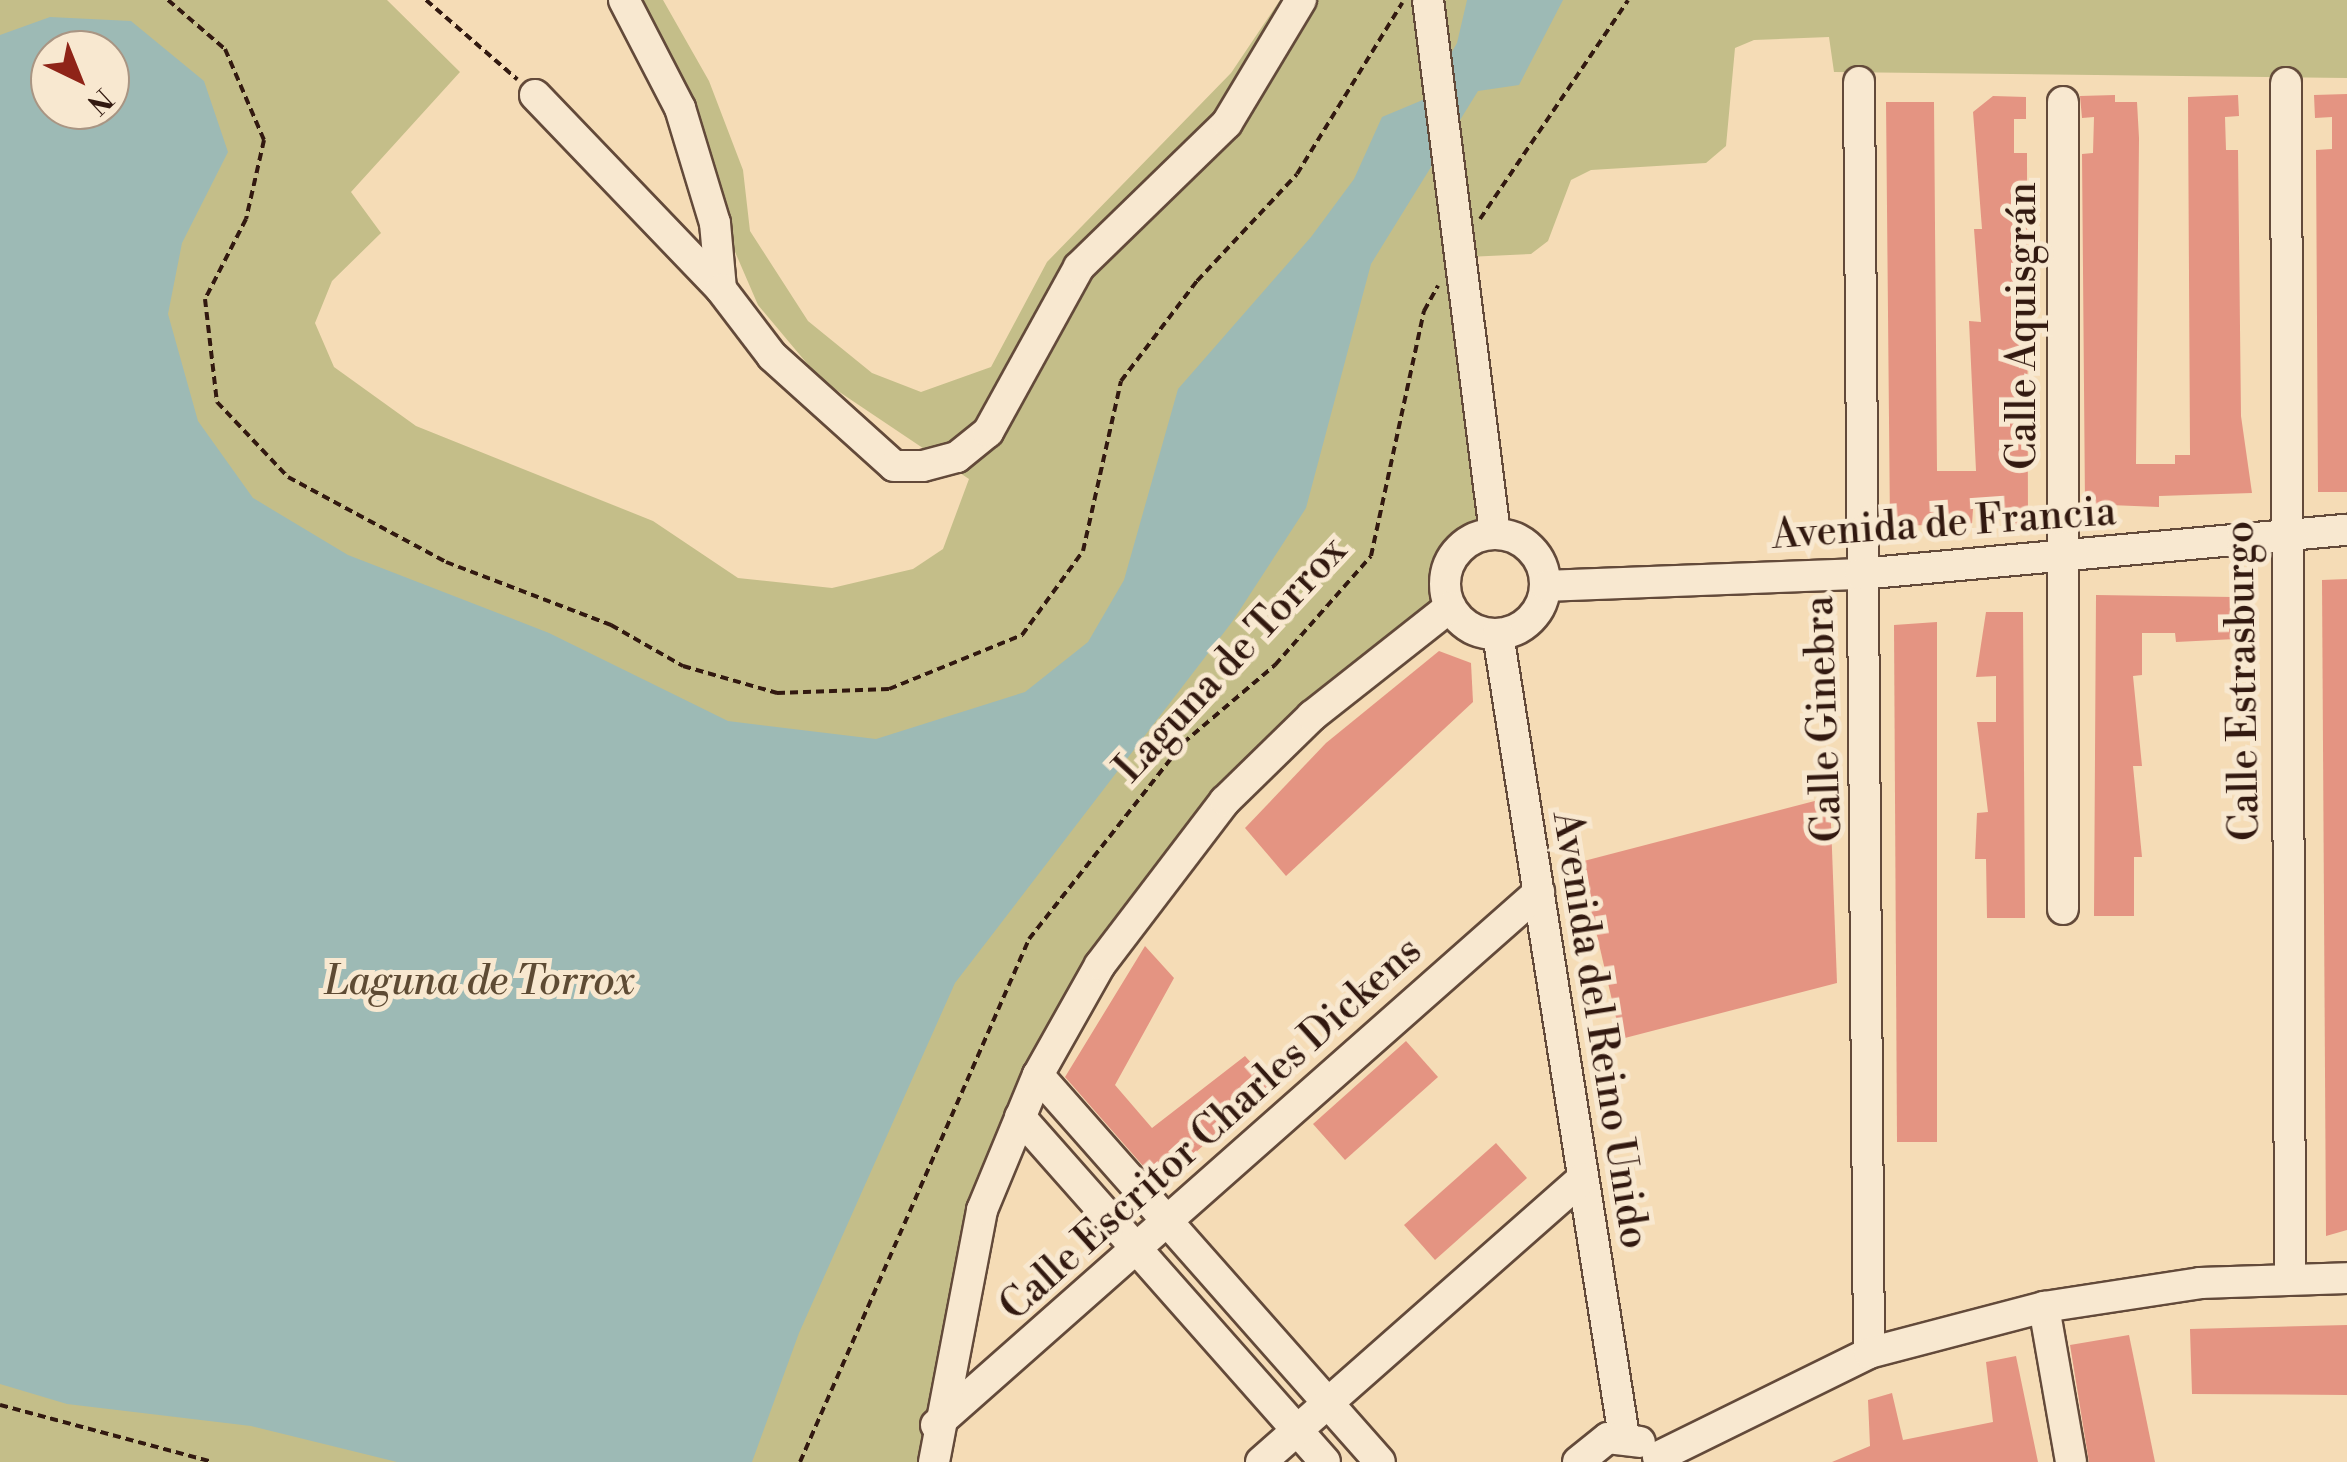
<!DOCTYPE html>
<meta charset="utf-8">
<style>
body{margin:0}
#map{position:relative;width:2347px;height:1462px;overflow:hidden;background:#f5dcb6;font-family:"Libre Bodoni",serif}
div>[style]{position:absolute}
.green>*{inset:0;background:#c4be89}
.water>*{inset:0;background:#9dbab5}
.building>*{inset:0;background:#e49482}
.path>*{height:4px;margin-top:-2px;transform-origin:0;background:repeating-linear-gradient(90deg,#321910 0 8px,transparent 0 13px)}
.roads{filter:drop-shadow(2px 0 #634a3a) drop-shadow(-2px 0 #634a3a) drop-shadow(0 2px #634a3a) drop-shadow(0 -2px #634a3a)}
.minor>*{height:30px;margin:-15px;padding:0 15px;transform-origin:15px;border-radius:15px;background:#f8e8d0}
.minor>.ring{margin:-15px;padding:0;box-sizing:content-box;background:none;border:30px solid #f8e8d0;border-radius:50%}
span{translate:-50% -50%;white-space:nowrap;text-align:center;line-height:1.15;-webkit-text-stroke:10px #f8e8d0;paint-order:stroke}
.street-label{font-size:40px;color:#321910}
.park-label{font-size:40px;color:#5e4b34;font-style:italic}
.north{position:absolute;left:30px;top:30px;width:100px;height:100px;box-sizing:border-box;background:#f8e8d0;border:2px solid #a99583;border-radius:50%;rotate:137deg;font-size:28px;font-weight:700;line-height:40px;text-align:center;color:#321910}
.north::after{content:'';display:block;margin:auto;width:35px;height:45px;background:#8f2418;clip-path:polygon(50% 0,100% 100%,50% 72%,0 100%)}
</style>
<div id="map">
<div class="green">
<div style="clip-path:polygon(evenodd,0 0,387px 0,460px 72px,351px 192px,381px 233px,332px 281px,315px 323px,334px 367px,416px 426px,653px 521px,738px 578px,832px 588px,913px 569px,943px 549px,969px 479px,820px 379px,758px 305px,626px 0,663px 0,709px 81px,743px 170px,750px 231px,808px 321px,872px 373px,921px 392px,991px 367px,1047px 262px,1231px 73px,1280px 0,2347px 0,2347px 78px,1834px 72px,1829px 37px,1754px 40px,1735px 48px,1726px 146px,1706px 163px,1591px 170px,1571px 180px,1548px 241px,1531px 254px,1467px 257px,1495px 530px,1457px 556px,1447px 611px,1226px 803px,1110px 954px,985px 1213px,935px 1462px,0 1462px,0 0,50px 50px,110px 50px,110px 110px,50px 110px,50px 50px)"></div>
</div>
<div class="water">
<div style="clip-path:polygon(evenodd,1467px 0,1563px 0,1519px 85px,1478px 91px,1371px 264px,1306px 508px,1232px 622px,955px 983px,799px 1333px,752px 1462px,397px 1462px,251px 1426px,67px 1404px,0 1384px,0 35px,50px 17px,131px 21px,204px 81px,228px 152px,182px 243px,168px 314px,198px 421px,253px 498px,348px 555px,549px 633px,728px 721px,876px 739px,1025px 692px,1088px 642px,1124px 580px,1178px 389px,1311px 237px,1354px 179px,1382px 117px,1425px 99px,1457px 43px,1467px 0,50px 50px,110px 50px,110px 110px,50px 110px,50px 50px)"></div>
</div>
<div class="building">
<div style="clip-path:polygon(2347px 94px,2347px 492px,2318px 492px,2316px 150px,2332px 149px,2332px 117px,2315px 118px,2314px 95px)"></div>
<div style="clip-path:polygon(2115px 95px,2115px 102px,2137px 102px,2139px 138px,2136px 464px,2175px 464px,2175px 455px,2190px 455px,2188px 97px,2238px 95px,2239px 116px,2225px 117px,2226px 150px,2238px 150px,2241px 416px,2252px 493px,2159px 496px,2159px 507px,2085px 504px,2082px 154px,2093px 153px,2094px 117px,2082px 118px,2080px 96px)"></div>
<div style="clip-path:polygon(1993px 96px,2026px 97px,2026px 119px,2014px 119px,2014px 153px,2027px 153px,2028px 525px,2007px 525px,2008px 509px,1973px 509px,1972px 524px,1890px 526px,1886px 102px,1934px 102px,1937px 471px,1976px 471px,1969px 321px,1981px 322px,1974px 229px,1982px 229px,1973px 112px)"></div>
<div style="clip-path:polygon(2347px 579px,2347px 1230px,2326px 1236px,2322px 580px)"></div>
<div style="clip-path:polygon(2253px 590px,2255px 638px,2176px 642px,2175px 633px,2142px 633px,2142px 675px,2133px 676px,2142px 766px,2133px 766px,2142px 857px,2134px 857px,2134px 916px,2094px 916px,2096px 595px,2233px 597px)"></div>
<div style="clip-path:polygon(1986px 612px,2023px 612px,2025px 918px,1987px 918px,1986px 859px,1975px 859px,1977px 813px,1988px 812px,1977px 722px,1996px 722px,1996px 676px,1976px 677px)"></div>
<div style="clip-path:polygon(1937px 622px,1937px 1142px,1897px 1142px,1894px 625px)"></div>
<div style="clip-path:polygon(1439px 651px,1471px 663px,1473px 702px,1286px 876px,1245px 828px,1326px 743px)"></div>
<div style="clip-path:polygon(1830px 797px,1837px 983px,1621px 1039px,1580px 862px)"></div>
<div style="clip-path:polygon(1145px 946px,1174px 978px,1115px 1085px,1152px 1128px,1245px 1056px,1272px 1086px,1159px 1184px,1065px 1077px)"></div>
<div style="clip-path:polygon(1406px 1041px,1438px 1077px,1345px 1160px,1313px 1124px)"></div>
<div style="clip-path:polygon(1496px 1143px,1527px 1178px,1435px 1260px,1404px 1225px)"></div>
<div style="clip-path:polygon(2347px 1325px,2347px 1395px,2192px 1394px,2190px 1329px)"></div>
<div style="clip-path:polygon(2129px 1335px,2155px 1462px,2089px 1462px,2070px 1345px)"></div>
<div style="clip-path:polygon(2016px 1356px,2038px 1462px,1832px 1462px,1870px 1446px,1868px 1400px,1892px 1393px,1903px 1440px,1993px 1422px,1986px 1362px)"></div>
</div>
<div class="path">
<div style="left:168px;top:0;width:75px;rotate:40.7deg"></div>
<div style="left:225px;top:49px;width:99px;rotate:66.8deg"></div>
<div style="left:264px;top:140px;width:81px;rotate:102.8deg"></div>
<div style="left:246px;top:219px;width:90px;rotate:117.1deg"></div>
<div style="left:205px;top:299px;width:104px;rotate:83.4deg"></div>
<div style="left:217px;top:402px;width:103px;rotate:46.6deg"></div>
<div style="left:288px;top:477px;width:179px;rotate:28.3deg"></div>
<div style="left:446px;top:562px;width:177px;rotate:20.9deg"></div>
<div style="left:611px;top:625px;width:83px;rotate:29.7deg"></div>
<div style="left:683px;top:666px;width:98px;rotate:16deg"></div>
<div style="left:777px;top:693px;width:112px;rotate:-2deg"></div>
<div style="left:889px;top:689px;width:144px;rotate:-22.1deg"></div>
<div style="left:1022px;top:635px;width:104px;rotate:-54deg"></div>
<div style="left:1083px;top:551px;width:174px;rotate:-77.4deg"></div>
<div style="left:1121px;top:381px;width:126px;rotate:-52.8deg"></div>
<div style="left:1197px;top:281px;width:146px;rotate:-46.9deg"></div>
<div style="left:1297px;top:174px;width:201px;rotate:-58.4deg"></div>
<div style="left:426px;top:0;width:121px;rotate:41deg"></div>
<div style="left:1480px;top:219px;width:264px;rotate:-55.9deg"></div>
<div style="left:0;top:1405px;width:220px;rotate:15deg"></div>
<div style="left:800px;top:1462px;width:571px;rotate:-66.35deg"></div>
<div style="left:1029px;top:939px;width:249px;rotate:-51.8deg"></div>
<div style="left:1183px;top:743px;width:121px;rotate:-40.3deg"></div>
<div style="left:1275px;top:665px;width:145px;rotate:-48.6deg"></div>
<div style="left:1371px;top:556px;width:251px;rotate:-77.8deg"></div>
<div style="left:1424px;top:311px;width:29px;rotate:-61deg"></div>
</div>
<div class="roads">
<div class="minor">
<div style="left:624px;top:0;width:122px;rotate:62.6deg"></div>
<div style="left:680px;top:108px;width:120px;rotate:73.1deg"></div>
<div style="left:715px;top:223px;width:66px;rotate:84.8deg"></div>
<div style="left:1428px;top:0;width:537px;rotate:82.84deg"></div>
<div style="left:1859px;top:82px;width:1271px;rotate:89.55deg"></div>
<div style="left:2286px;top:83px;width:1196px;rotate:89.81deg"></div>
<div style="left:535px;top:95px;width:269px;rotate:46.2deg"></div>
<div style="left:721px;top:289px;width:84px;rotate:52.7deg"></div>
<div style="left:772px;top:356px;width:164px;rotate:42deg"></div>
<div style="left:894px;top:466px;width:29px"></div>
<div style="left:923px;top:466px;width:35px;rotate:-15deg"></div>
<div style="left:957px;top:457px;width:40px;rotate:-39deg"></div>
<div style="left:988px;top:432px;width:188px;rotate:-61.1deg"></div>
<div style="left:1079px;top:267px;width:206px;rotate:-44.2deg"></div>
<div style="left:1227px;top:123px;width:144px;rotate:-59deg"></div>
<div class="ring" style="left:1445px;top:534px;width:70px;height:70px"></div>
<div style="left:1546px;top:586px;width:314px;rotate:-2.2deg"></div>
<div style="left:1860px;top:574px;width:489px;rotate:-5.2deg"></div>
<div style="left:1498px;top:634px;width:813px;rotate:81.08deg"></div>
<div style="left:2063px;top:909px;width:807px;rotate:-90deg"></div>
<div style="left:1038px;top:1075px;width:516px;rotate:48.53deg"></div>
<div style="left:1020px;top:1117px;width:460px;rotate:48.5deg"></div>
<div style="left:2044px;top:1307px;width:157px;rotate:80.1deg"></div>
<div style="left:936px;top:1425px;width:805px;rotate:-41.47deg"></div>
<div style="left:1658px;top:1457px;width:235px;rotate:-26.2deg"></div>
<div style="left:1869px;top:1353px;width:181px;rotate:-14.7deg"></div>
<div style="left:2044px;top:1307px;width:158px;rotate:-8.7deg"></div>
<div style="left:2200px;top:1283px;width:147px;rotate:-1.9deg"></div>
<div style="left:934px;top:1462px;width:257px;rotate:-79.2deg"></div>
<div style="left:982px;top:1210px;width:146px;rotate:-67.5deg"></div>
<div style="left:1038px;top:1075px;width:126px;rotate:-60.6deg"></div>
<div style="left:1100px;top:965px;width:206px;rotate:-52.7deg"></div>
<div style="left:1225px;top:801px;width:122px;rotate:-44.3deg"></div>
<div style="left:1312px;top:716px;width:176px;rotate:-38.3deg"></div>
<div style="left:1261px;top:1462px;width:429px;rotate:-41.4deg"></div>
<div style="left:1578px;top:1462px;width:38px;rotate:-39deg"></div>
<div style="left:1608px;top:1438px;width:32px;rotate:7deg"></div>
</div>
</div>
<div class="street-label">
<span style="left:2023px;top:326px;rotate:-90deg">Calle Aquisgrán</span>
<span style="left:1944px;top:524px;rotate:-4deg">Avenida de Francia</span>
<span style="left:1231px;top:660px;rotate:-47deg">Laguna de Torrox</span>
<span style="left:2243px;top:681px;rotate:-91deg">Calle Estrasburgo</span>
<span style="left:1824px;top:719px;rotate:-92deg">Calle Ginebra</span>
<span style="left:1600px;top:1030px;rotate:81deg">Avenida del Reino Unido</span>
<span style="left:1211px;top:1129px;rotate:-42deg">Calle Escritor Charles Dickens</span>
</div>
<div class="park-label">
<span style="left:480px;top:982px">Laguna de Torrox</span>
</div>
<div class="north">N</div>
</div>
